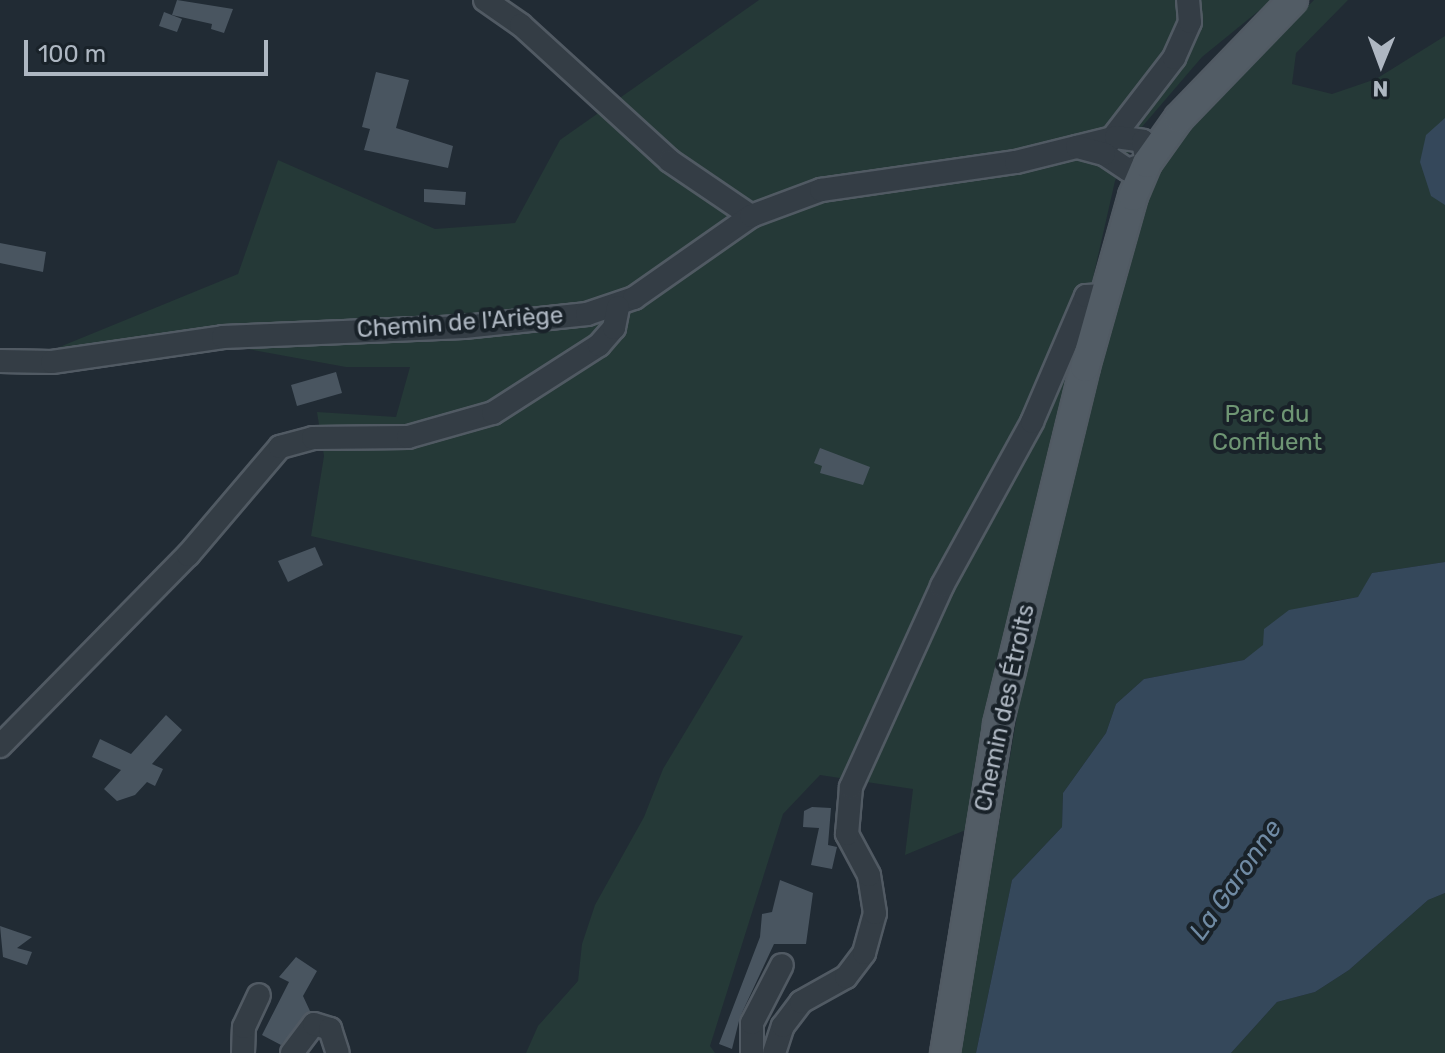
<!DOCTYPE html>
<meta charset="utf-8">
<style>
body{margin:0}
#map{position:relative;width:1445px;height:1053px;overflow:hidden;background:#212b34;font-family:Rubik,sans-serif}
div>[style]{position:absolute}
.green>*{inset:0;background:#253937}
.water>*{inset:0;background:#35485b}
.building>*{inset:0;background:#495560}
.roads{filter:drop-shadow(2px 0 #515a63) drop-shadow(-2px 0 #515a63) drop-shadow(0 2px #515a63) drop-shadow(0 -2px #515a63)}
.minor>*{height:22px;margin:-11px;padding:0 11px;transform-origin:11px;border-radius:11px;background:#343d45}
.major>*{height:28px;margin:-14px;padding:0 14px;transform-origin:14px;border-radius:14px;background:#525c65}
span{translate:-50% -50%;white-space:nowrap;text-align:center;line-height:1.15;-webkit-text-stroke:8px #192229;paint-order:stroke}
.street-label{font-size:24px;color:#aeb7c2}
.park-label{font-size:24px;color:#6f9674}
.water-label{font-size:26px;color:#708ba4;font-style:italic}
.north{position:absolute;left:1341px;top:24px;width:80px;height:80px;-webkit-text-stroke:6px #192229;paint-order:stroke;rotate:181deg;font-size:22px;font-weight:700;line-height:32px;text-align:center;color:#aeb7c2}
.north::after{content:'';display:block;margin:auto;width:28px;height:36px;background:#aeb7c2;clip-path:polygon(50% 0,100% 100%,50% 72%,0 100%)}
.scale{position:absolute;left:24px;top:40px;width:244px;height:36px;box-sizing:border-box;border:4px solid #aeb7c2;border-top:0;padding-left:10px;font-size:24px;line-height:28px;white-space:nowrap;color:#aeb7c2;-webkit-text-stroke:6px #192229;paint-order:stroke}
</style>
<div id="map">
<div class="green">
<div style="clip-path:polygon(759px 0,1272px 0,1202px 57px,1141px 128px,1115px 181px,968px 829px,905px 855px,913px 789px,820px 775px,783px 814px,710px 1046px,715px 1053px,526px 1053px,538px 1026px,578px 981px,582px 944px,595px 905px,644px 817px,663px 769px,743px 636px,311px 536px,324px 456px,317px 412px,396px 417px,410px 367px,346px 367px,231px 346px,13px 366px,238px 274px,278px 160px,435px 229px,515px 223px,560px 140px)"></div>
<div style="clip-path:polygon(1314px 0,1348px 0,1296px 53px,1292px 84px,1332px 94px,1376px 79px,1445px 36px,1445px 562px,1372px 573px,1359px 597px,1328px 602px,1244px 660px,1144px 679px,1116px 704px,1106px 733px,1063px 793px,1062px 827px,1012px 880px,976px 1053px,960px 1053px,1022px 686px,1135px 225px,1155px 174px,1180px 135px)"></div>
<div style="clip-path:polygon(1445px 893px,1445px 1053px,1231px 1053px,1277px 1002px,1315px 992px,1349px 970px,1428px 900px)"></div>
</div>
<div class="water">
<div style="clip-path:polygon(1445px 118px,1445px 205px,1431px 196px,1420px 162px,1426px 135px)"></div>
<div style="clip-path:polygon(1445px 562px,1445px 893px,1428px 900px,1349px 970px,1315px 992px,1277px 1002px,1231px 1053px,976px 1053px,1012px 880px,1062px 827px,1063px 793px,1106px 733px,1116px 704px,1144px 679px,1244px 660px,1263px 645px,1264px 629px,1289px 610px,1358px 597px,1372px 573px)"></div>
</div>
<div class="building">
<div style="clip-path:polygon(177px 0,233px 9px,224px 33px,211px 29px,212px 24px,172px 15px)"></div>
<div style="clip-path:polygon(164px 12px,182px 19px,177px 32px,159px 26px)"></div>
<div style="clip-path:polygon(376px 72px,409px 80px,396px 128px,453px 146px,448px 168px,364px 150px,370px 129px,362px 127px)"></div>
<div style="clip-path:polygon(424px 189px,466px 192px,465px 205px,424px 202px)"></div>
<div style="clip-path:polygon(0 243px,46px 252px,43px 272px,0 263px)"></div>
<div style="clip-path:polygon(336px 372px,342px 393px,297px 406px,291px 385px)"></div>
<div style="clip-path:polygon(820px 448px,870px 467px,863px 485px,820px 473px,822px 466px,814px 463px)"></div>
<div style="clip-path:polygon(315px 547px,323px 565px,288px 582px,278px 561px)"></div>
<div style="clip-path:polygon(166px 715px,182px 730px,152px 764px,163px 769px,155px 786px,147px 782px,135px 795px,117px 801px,104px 789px,121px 770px,92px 757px,100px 739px,131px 754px)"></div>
<div style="clip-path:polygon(812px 807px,831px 808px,828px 845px,837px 847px,832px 869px,811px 865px,819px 828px,803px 827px,804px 811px)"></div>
<div style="clip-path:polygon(780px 880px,813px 893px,806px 944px,774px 944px,740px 1017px,732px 1049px,719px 1044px,760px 937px,762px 914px,772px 912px)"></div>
<div style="clip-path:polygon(0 926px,32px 937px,17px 948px,32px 952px,27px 965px,3px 957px)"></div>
<div style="clip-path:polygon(296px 957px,317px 971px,303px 996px,310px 1011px,281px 1045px,262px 1035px,289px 982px,279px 977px)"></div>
</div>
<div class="roads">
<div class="minor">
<div style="left:485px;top:0;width:44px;rotate:34.8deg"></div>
<div style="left:521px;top:25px;width:202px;rotate:42.4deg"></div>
<div style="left:670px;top:161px;width:98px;rotate:34.2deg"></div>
<div style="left:1107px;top:145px;width:110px;rotate:-52.4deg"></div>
<div style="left:1174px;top:58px;width:39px;rotate:-66deg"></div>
<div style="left:1190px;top:22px;width:22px;rotate:-95deg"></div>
<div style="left:0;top:361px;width:52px;rotate:1.1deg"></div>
<div style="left:52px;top:362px;width:173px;rotate:-8.3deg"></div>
<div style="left:223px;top:337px;width:241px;rotate:-2.4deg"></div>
<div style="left:464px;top:327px;width:124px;rotate:-6deg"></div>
<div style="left:587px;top:314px;width:50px;rotate:-18.8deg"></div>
<div style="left:634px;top:298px;width:143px;rotate:-35deg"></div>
<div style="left:751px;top:216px;width:75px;rotate:-20.4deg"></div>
<div style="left:821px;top:190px;width:197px;rotate:-8.2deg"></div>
<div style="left:1016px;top:162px;width:103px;rotate:-14deg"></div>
<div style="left:1116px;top:137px;width:27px;rotate:8deg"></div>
<div style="left:1143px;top:141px;width:22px;rotate:80deg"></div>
<div style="left:1147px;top:163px;width:20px;rotate:160deg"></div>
<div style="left:1128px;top:170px;width:29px;rotate:-146deg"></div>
<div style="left:1104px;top:154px;width:28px;rotate:-165deg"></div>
<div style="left:0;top:746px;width:268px;rotate:-45.5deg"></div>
<div style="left:188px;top:555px;width:142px;rotate:-49.6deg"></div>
<div style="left:280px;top:447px;width:34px;rotate:-15deg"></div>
<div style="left:313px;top:438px;width:95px;rotate:-0.6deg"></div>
<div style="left:408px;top:437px;width:88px;rotate:-15.8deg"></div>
<div style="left:493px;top:413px;width:126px;rotate:-32.7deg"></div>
<div style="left:599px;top:345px;width:23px;rotate:-49deg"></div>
<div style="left:614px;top:328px;width:21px;rotate:-79deg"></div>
<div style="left:243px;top:1053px;width:26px;rotate:-88deg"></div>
<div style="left:244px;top:1027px;width:35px;rotate:-65deg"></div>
<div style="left:292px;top:1053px;width:36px;rotate:-53deg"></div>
<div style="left:314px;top:1024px;width:17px;rotate:17deg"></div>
<div style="left:330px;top:1029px;width:25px;rotate:72deg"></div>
<div style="left:752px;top:1053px;width:30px;rotate:-90deg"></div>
<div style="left:752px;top:1023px;width:65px;rotate:-62.7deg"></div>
<div style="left:774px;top:1053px;width:28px;rotate:-72deg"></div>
<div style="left:783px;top:1026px;width:30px;rotate:-53deg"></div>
<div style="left:801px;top:1002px;width:51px;rotate:-29.1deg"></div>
<div style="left:846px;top:977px;width:30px;rotate:-53deg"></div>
<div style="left:864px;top:953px;width:41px;rotate:-74.6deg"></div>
<div style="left:875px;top:913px;width:38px;rotate:-99deg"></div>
<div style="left:869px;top:875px;width:47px;rotate:-118.2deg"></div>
<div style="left:847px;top:834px;width:47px;rotate:-85.1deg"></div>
<div style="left:851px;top:787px;width:221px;rotate:-65.6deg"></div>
<div style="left:942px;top:586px;width:187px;rotate:-61.2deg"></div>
<div style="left:1032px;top:422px;width:137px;rotate:-66.8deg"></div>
<div style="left:1086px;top:296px;width:21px;rotate:-3deg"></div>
</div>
<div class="major">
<div style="left:945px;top:1053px;width:333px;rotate:-80.8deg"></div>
<div style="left:998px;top:724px;width:367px;rotate:-76.3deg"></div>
<div style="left:1085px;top:367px;width:178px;rotate:-74.3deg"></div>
<div style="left:1133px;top:196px;width:36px;rotate:-67deg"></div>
<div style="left:1147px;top:163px;width:55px;rotate:-54.6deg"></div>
<div style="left:1179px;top:118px;width:164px;rotate:-46deg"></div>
</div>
</div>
<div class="street-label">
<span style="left:460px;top:323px;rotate:-4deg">Chemin de l'Ariège</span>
<span style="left:1005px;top:708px;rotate:-78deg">Chemin des Étroits</span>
</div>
<div class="park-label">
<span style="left:1267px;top:429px">Parc du<br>Confluent</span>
</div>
<div class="water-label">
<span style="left:1236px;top:880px;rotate:-55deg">La Garonne</span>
</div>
<div class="north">N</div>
<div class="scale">100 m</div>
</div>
